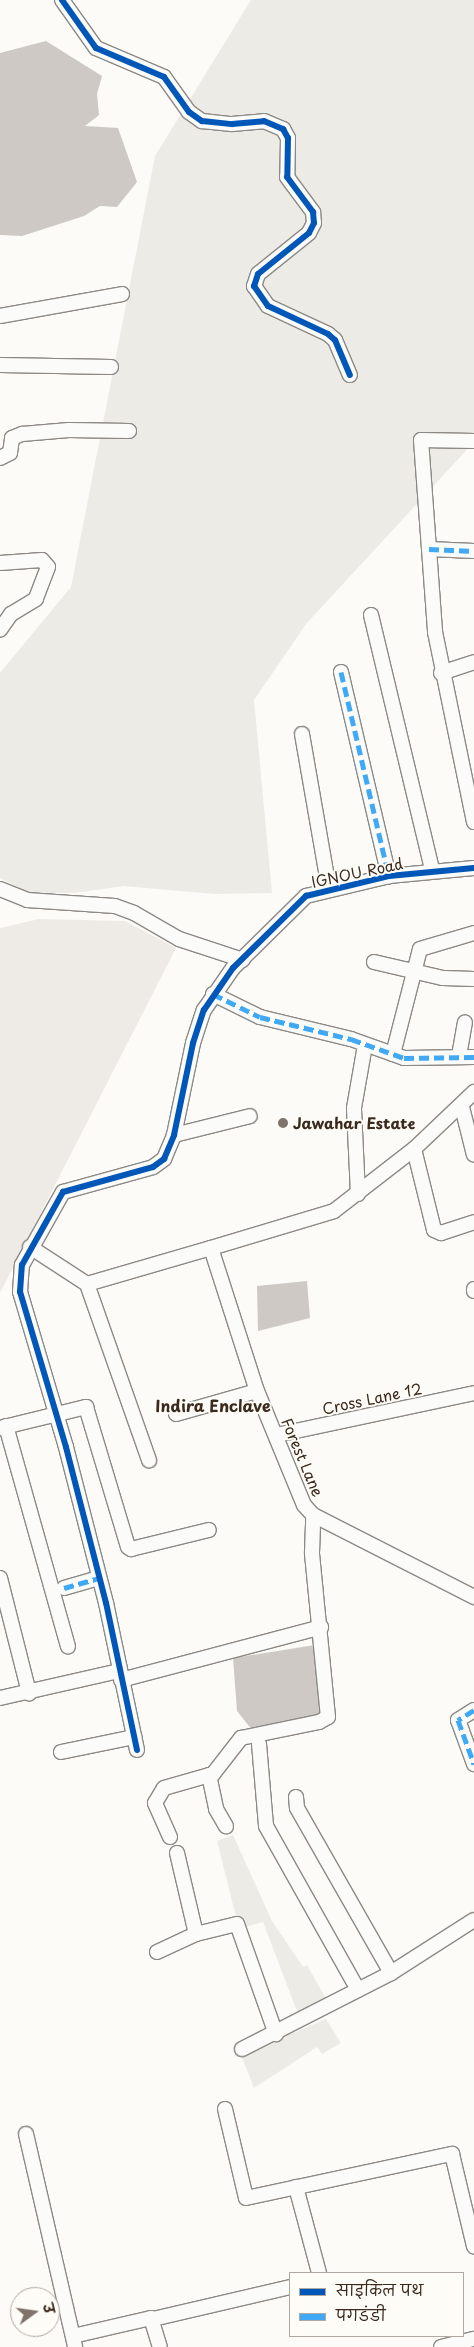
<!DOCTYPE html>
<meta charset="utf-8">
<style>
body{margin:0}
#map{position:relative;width:474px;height:2347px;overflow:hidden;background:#fcfbf8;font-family:"Playpen Sans","Playpen Sans Deva",sans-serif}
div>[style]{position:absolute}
.built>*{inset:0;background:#eeebe7}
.green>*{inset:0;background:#edebe6}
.water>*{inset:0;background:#cec9c4}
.roads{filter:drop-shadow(1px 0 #8d8985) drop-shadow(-1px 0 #8d8985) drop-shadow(0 1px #8d8985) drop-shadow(0 -1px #8d8985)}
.minor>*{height:14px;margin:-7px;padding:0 7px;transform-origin:7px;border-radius:7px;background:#fbfbf9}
.quiet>*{height:5px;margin-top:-2.5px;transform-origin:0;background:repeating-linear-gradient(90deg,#3fa9f5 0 10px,transparent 0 15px)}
.cycleway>*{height:6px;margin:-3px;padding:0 3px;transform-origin:3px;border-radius:3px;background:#0057b8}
.dots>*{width:14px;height:14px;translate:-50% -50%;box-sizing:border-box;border:2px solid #fdfcf7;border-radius:50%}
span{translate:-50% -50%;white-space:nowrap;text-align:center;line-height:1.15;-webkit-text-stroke:4px #fdfcf7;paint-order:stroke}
.street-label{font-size:15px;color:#3b2a1e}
.poi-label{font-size:15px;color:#3b2a1e;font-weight:700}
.left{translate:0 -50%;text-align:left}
.neighbourhood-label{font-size:16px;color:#3b2a1e;font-weight:700}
.legend{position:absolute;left:289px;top:2272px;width:175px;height:65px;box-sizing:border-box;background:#fdfcf7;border:1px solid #afa8a0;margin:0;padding:6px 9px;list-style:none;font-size:15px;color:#3b2a1e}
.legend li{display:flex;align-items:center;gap:10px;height:25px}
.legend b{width:25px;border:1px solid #afa8a0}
.north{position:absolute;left:10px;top:2287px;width:50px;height:50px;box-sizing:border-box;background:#fdfcf7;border:1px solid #afa8a0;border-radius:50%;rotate:76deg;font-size:14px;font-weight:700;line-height:20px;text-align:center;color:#3b2a1e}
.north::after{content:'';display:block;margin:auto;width:18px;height:22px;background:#7f736a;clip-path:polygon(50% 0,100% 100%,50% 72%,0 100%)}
</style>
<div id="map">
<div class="built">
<div style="clip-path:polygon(39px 919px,125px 921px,176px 948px,0 1293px,0 928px)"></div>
</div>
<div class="green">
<div style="clip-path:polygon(251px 0,474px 0,474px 442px,306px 624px,254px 700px,272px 893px,214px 894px,124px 886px,74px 893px,29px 893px,0 878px,0 673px,71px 587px,155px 156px)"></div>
<div style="clip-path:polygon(233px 1835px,272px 1921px,303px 1967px,307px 1965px,329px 2004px,300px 2019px,263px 1922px,242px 1928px,238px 1925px,217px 1841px)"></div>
<div style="clip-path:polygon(326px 2019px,341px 2043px,322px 2054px,317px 2047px,254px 2088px,241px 2055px)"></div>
</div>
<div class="water">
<div style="clip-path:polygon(46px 41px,102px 76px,97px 94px,99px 115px,85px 126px,118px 128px,137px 182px,117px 207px,100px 206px,84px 216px,22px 236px,0 235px,0 53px)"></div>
<div style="clip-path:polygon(307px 1281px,310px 1318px,258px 1331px,257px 1286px)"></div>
<div style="clip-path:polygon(321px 1644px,330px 1720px,256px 1735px,237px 1711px,233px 1658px)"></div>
</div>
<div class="roads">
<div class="minor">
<div style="left:62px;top:0;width:59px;rotate:54.7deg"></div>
<div style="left:96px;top:48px;width:74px;rotate:23.1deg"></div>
<div style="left:164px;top:77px;width:43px;rotate:54.5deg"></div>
<div style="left:189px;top:112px;width:16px;rotate:35deg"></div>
<div style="left:202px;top:121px;width:30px;rotate:6deg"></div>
<div style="left:232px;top:124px;width:32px;rotate:-5deg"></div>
<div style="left:264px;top:121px;width:21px;rotate:23deg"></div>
<div style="left:283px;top:129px;width:10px;rotate:61deg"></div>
<div style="left:288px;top:138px;width:39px;rotate:91deg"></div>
<div style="left:287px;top:177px;width:44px;rotate:53.4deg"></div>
<div style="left:313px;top:212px;width:11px;rotate:85deg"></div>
<div style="left:314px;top:223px;width:11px;rotate:117deg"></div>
<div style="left:309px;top:233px;width:65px;rotate:141.2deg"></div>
<div style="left:258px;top:274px;width:13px;rotate:108deg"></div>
<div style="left:254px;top:286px;width:24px;rotate:55deg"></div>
<div style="left:268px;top:306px;width:66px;rotate:25deg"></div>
<div style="left:328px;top:334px;width:9px;rotate:41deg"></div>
<div style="left:335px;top:340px;width:38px;rotate:67deg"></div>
<div style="left:0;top:316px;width:124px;rotate:-10.2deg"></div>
<div style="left:0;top:365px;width:111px;rotate:1deg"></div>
<div style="left:474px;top:441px;width:53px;rotate:-178.9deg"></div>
<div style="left:421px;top:440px;width:193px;rotate:85.8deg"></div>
<div style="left:435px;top:632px;width:194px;rotate:78.4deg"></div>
<div style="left:0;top:458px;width:11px;rotate:-27deg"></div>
<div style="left:10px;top:453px;width:15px;rotate:-82deg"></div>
<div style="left:12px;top:438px;width:11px;rotate:-22deg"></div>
<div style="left:22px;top:434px;width:47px;rotate:-4.9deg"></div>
<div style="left:69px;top:430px;width:60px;rotate:1deg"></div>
<div style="left:429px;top:549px;width:45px;rotate:2.5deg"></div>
<div style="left:0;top:563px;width:42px;rotate:-4.1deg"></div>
<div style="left:42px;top:560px;width:9px;rotate:49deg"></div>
<div style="left:48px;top:567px;width:34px;rotate:111deg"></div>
<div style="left:36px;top:599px;width:29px;rotate:149deg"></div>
<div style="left:11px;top:614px;width:19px;rotate:125deg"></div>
<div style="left:371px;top:615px;width:262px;rotate:76.5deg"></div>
<div style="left:341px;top:672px;width:210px;rotate:76.8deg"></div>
<div style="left:441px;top:673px;width:35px;rotate:-18deg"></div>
<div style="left:302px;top:734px;width:157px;rotate:80.1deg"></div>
<div style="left:0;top:889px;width:29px;rotate:22deg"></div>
<div style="left:27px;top:900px;width:88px;rotate:3.9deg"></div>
<div style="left:115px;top:906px;width:20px;rotate:20deg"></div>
<div style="left:134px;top:913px;width:52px;rotate:30deg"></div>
<div style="left:179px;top:939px;width:67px;rotate:18.2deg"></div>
<div style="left:374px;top:962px;width:71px;rotate:13.1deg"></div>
<div style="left:443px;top:978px;width:31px;rotate:2deg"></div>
<div style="left:213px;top:994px;width:52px;rotate:26.1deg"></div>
<div style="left:260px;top:1017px;width:94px;rotate:13.6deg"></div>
<div style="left:351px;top:1039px;width:56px;rotate:19.7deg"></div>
<div style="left:404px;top:1058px;width:70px;rotate:-0.8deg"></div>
<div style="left:393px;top:1054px;width:108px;rotate:-75.6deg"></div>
<div style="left:420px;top:949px;width:56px;rotate:-16.5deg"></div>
<div style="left:459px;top:1056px;width:34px;rotate:-80deg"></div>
<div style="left:462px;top:1107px;width:49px;rotate:76deg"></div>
<div style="left:174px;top:1135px;width:78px;rotate:-14deg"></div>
<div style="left:414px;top:1149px;width:83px;rotate:76.1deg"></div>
<div style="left:434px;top:1230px;width:8px;rotate:23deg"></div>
<div style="left:441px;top:1233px;width:35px;rotate:-18deg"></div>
<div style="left:358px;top:1194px;width:86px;rotate:-92.7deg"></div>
<div style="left:354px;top:1108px;width:64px;rotate:-80.1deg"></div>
<div style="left:30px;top:1247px;width:68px;rotate:33deg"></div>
<div style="left:87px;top:1284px;width:187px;rotate:70.6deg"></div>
<div style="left:211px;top:1248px;width:128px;rotate:-16.7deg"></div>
<div style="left:334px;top:1211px;width:101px;rotate:-37.8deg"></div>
<div style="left:414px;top:1149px;width:83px;rotate:-43.5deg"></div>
<div style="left:87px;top:1284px;width:129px;rotate:-16.2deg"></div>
<div style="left:211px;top:1248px;width:150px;rotate:72.2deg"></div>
<div style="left:257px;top:1391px;width:123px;rotate:67.6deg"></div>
<div style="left:304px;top:1505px;width:13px;rotate:48deg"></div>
<div style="left:313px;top:1515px;width:181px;rotate:27deg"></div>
<div style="left:474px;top:1289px;width:2px;rotate:90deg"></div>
<div style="left:176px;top:1414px;width:84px;rotate:-15.9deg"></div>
<div style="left:6px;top:1426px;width:229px;rotate:74.3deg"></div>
<div style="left:0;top:1428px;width:89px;rotate:-13.7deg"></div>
<div style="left:86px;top:1407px;width:146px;rotate:73.3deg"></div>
<div style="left:128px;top:1547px;width:4px;rotate:34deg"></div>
<div style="left:131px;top:1549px;width:80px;rotate:-13.7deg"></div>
<div style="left:277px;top:1435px;width:201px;rotate:-12deg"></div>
<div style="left:0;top:1578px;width:119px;rotate:75.8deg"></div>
<div style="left:64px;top:1588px;width:36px;rotate:-16deg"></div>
<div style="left:121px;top:1680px;width:207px;rotate:-14.8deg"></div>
<div style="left:0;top:1698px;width:122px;rotate:-12.8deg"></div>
<div style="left:474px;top:1710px;width:19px;rotate:148deg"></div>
<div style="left:458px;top:1720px;width:47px;rotate:70deg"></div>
<div style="left:259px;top:1744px;width:82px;rotate:85.1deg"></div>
<div style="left:266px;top:1826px;width:188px;rotate:60.7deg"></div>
<div style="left:137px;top:1750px;width:150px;rotate:-101.9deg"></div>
<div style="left:106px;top:1603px;width:161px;rotate:-104.4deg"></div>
<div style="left:66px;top:1447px;width:162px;rotate:-106.5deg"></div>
<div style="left:20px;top:1292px;width:27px;rotate:-86deg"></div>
<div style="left:22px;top:1265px;width:84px;rotate:-60.7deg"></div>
<div style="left:63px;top:1192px;width:93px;rotate:-15.5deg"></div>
<div style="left:153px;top:1167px;width:14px;rotate:-36deg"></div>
<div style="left:164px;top:1159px;width:26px;rotate:-67deg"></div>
<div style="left:174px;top:1135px;width:94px;rotate:-78.3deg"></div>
<div style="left:193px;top:1043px;width:35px;rotate:-72deg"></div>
<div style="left:204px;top:1010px;width:51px;rotate:-55.4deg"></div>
<div style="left:233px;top:968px;width:103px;rotate:-44.6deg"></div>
<div style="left:306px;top:896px;width:85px;rotate:-13.5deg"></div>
<div style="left:389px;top:876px;width:85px;rotate:-5.4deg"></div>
<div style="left:61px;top:1752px;width:75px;rotate:-11.6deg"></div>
<div style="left:209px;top:1775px;width:35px;rotate:78deg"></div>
<div style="left:216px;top:1809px;width:20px;rotate:60deg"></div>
<div style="left:296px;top:1797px;width:11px;rotate:85deg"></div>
<div style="left:297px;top:1808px;width:190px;rotate:60.3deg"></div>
<div style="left:170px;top:1837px;width:37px;rotate:-114deg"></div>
<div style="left:155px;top:1803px;width:17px;rotate:-59deg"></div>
<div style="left:164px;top:1788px;width:51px;rotate:-15.9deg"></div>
<div style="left:213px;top:1774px;width:46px;rotate:-52.1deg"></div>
<div style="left:241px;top:1738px;width:80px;rotate:-11.6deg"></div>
<div style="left:319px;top:1722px;width:10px;rotate:-29deg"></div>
<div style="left:328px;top:1717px;width:165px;rotate:-95.6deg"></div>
<div style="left:312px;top:1553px;width:38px;rotate:-88deg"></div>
<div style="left:177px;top:1853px;width:83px;rotate:76.8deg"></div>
<div style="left:157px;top:1952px;width:43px;rotate:-24.8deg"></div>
<div style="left:196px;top:1934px;width:42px;rotate:-13.7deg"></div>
<div style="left:237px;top:1924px;width:117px;rotate:70.5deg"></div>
<div style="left:242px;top:2049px;width:167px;rotate:-27deg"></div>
<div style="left:391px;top:1973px;width:98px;rotate:-32.6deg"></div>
<div style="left:225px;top:2109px;width:91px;rotate:76.7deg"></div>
<div style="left:246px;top:2198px;width:211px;rotate:-12.1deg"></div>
<div style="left:452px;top:2154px;width:95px;rotate:76.6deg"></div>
<div style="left:26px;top:2134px;width:219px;rotate:77deg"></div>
<div style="left:296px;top:2187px;width:89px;rotate:75deg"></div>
<div style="left:153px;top:2319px;width:141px;rotate:-13.1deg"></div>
<div style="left:73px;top:2336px;width:80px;rotate:-13deg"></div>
<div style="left:151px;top:2318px;width:30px;rotate:73deg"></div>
<div style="left:441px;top:2347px;width:34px;rotate:-14deg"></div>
</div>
</div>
<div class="quiet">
<div style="left:429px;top:549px;width:45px;rotate:2.5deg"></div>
<div style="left:341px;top:672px;width:210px;rotate:76.8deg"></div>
<div style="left:213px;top:994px;width:52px;rotate:26.1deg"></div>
<div style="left:260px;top:1017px;width:94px;rotate:13.6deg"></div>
<div style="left:351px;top:1039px;width:56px;rotate:19.7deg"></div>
<div style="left:404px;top:1058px;width:70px;rotate:-0.8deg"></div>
<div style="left:64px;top:1588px;width:36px;rotate:-16deg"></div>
<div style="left:474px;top:1710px;width:19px;rotate:148deg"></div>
<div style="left:458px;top:1720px;width:47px;rotate:70deg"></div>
</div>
<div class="cycleway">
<div style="left:62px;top:0;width:59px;rotate:54.7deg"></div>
<div style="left:96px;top:48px;width:74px;rotate:23.1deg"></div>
<div style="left:164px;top:77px;width:43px;rotate:54.5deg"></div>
<div style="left:189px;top:112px;width:16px;rotate:35deg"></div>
<div style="left:202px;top:121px;width:30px;rotate:6deg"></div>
<div style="left:232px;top:124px;width:32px;rotate:-5deg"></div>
<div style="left:264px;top:121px;width:21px;rotate:23deg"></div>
<div style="left:283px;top:129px;width:10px;rotate:61deg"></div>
<div style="left:288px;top:138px;width:39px;rotate:91deg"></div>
<div style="left:287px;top:177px;width:44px;rotate:53.4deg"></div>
<div style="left:313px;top:212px;width:11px;rotate:85deg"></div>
<div style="left:314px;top:223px;width:11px;rotate:117deg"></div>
<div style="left:309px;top:233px;width:65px;rotate:141.2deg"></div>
<div style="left:258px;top:274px;width:13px;rotate:108deg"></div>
<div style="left:254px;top:286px;width:24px;rotate:55deg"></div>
<div style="left:268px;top:306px;width:66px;rotate:25deg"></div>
<div style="left:328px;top:334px;width:9px;rotate:41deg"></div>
<div style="left:335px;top:340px;width:38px;rotate:67deg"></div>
<div style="left:137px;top:1750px;width:150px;rotate:-101.9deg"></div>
<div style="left:106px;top:1603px;width:161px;rotate:-104.4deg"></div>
<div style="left:66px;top:1447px;width:162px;rotate:-106.5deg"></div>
<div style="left:20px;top:1292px;width:27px;rotate:-86deg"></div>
<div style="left:22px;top:1265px;width:84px;rotate:-60.7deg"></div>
<div style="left:63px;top:1192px;width:93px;rotate:-15.5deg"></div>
<div style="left:153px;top:1167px;width:14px;rotate:-36deg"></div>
<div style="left:164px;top:1159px;width:26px;rotate:-67deg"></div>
<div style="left:174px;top:1135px;width:94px;rotate:-78.3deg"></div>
<div style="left:193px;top:1043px;width:35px;rotate:-72deg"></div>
<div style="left:204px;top:1010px;width:51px;rotate:-55.4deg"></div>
<div style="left:233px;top:968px;width:103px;rotate:-44.6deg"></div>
<div style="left:306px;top:896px;width:85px;rotate:-13.5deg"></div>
<div style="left:389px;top:876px;width:85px;rotate:-5.4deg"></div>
</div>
<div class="dots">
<div style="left:283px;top:1123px;background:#7f736a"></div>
</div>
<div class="street-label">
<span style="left:357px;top:872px;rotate:-12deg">IGNOU Road</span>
<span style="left:372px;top:1398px;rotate:-12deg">Cross Lane 12</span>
<span style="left:303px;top:1457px;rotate:67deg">Forest Lane</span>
</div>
<div class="poi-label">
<span class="left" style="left:293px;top:1123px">Jawahar Estate</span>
</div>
<div class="neighbourhood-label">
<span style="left:213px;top:1405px">Indira Enclave</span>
</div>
<ul class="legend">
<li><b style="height:6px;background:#0057b8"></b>साइकिल पथ</li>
<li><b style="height:6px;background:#3fa9f5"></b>पगडंडी</li>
</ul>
<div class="north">उ</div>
</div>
